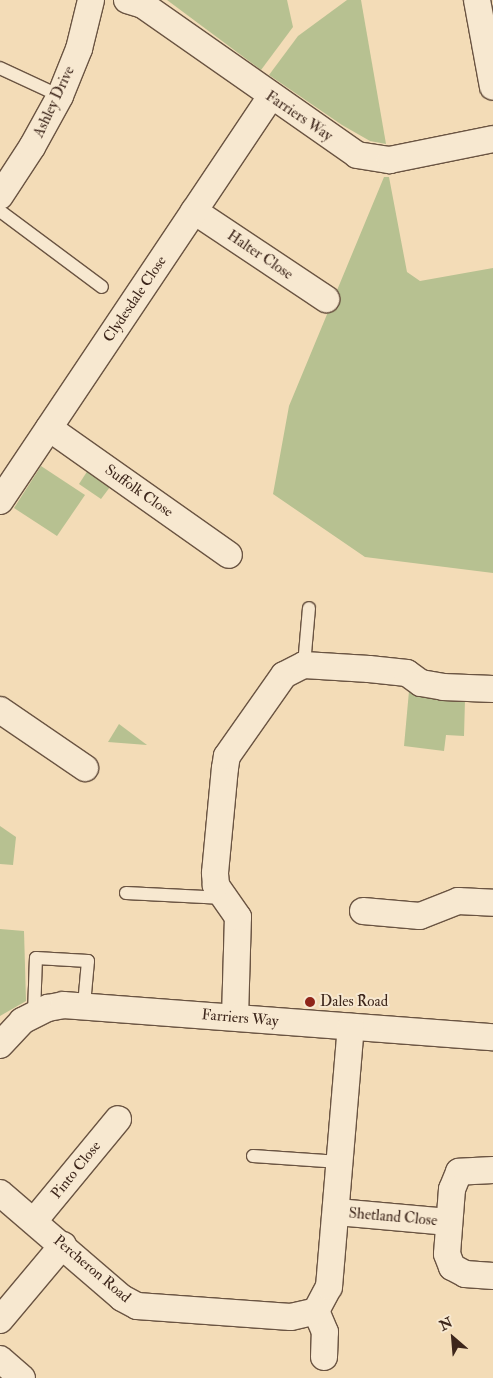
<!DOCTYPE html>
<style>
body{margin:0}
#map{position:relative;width:493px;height:1378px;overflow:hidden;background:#f3dcb7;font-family:"IM FELL Double Pica",serif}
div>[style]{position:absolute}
.green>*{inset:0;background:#b7c191}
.roads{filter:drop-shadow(1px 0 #6a5442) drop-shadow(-1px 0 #6a5442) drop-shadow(0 1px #6a5442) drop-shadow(0 -1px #6a5442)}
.service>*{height:12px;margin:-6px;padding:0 6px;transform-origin:6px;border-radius:6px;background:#f7e8d0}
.minor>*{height:26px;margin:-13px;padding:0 13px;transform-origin:13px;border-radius:13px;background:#f7e8d0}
.dots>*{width:14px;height:14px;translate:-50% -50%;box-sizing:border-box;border:2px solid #f7e8d0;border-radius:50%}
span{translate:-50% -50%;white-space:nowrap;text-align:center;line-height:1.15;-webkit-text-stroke:4px #f7e8d0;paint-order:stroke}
.street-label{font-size:15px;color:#3d261b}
.poi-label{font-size:15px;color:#3d261b}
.left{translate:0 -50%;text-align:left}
.north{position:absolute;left:428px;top:1313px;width:50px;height:50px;-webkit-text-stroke:4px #f7e8d0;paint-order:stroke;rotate:333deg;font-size:14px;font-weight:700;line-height:20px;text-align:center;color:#3d261b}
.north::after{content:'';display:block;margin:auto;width:18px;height:22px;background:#3d261b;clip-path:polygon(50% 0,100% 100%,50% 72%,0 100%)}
</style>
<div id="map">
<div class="green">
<div style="clip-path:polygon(167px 0,287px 0,293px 27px,261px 70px)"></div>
<div style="clip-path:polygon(347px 0,361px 0,386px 144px,370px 141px,342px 125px,269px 75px,298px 36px)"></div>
<div style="clip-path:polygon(384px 177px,389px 177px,407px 272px,420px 281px,493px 268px,493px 573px,365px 557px,273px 494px,289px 406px)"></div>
<div style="clip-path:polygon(41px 466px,85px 495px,57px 536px,14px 508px)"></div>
<div style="clip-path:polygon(90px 467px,113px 483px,101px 499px,79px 484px)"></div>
<div style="clip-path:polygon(409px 691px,465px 700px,464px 736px,446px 735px,444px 751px,404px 746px)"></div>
<div style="clip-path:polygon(119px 724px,147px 745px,108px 742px)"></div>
<div style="clip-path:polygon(0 826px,16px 837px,13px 865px,0 864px)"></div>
<div style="clip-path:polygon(0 929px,24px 931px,26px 1001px,0 1016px)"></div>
</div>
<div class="roads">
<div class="service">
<div style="left:0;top:68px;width:66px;rotate:25deg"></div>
<div style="left:0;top:211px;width:127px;rotate:36.7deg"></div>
<div style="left:304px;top:665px;width:57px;rotate:-85deg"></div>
<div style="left:126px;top:893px;width:98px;rotate:2.9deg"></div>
<div style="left:34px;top:1014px;width:56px;rotate:-88deg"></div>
<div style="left:36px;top:958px;width:52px;rotate:3.3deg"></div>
<div style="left:88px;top:961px;width:44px;rotate:95.2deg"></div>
<div style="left:253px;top:1156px;width:87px;rotate:3.9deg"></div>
</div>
<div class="minor">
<div style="left:127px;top:0;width:17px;rotate:17deg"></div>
<div style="left:143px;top:5px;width:261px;rotate:35deg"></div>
<div style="left:357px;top:155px;width:33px;rotate:9deg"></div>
<div style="left:390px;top:160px;width:105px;rotate:-11.5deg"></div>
<div style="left:477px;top:0;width:88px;rotate:79.6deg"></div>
<div style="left:0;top:196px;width:59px;rotate:-56.9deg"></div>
<div style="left:32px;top:147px;width:58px;rotate:-61.2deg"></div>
<div style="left:60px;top:96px;width:51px;rotate:-68deg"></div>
<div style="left:79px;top:49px;width:50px;rotate:-76.2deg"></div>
<div style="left:194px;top:211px;width:159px;rotate:33.7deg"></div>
<div style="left:49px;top:428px;width:220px;rotate:35.2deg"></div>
<div style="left:0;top:501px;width:486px;rotate:-56.2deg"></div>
<div style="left:0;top:710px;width:103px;rotate:34.3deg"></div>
<div style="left:363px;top:911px;width:57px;rotate:5deg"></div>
<div style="left:420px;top:916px;width:41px;rotate:-21.5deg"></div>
<div style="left:458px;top:901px;width:35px;rotate:3deg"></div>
<div style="left:235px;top:1017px;width:100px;rotate:-88.3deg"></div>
<div style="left:238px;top:917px;width:39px;rotate:-125deg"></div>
<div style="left:216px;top:885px;width:12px;rotate:-95deg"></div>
<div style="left:215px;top:873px;width:105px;rotate:-84.6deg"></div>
<div style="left:225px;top:768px;width:12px;rotate:-81deg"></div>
<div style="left:227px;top:756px;width:99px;rotate:-54.9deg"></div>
<div style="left:284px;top:675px;width:22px;rotate:-27deg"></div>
<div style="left:304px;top:665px;width:65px;rotate:3.5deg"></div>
<div style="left:369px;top:669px;width:38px;rotate:6deg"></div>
<div style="left:407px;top:673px;width:17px;rotate:36deg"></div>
<div style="left:421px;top:683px;width:22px;rotate:10deg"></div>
<div style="left:443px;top:687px;width:50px;rotate:2.3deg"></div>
<div style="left:0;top:1045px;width:33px;rotate:-47deg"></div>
<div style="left:22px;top:1021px;width:29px;rotate:-27deg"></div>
<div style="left:48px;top:1008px;width:15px;rotate:-11deg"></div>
<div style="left:63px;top:1005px;width:431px;rotate:4.3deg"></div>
<div style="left:493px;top:1170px;width:34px;rotate:177deg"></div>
<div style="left:459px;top:1172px;width:18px;rotate:112deg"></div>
<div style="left:452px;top:1189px;width:65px;rotate:94.4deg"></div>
<div style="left:447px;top:1254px;width:14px;rotate:69deg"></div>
<div style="left:452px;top:1267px;width:15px;rotate:28deg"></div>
<div style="left:465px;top:1274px;width:28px;rotate:4deg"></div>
<div style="left:0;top:1193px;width:161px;rotate:40.7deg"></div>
<div style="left:122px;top:1298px;width:17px;rotate:28deg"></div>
<div style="left:137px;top:1306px;width:154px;rotate:4.1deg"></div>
<div style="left:291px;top:1317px;width:26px;rotate:-13deg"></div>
<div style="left:337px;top:1212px;width:112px;rotate:5.1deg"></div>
<div style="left:34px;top:1221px;width:132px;rotate:-50.5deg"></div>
<div style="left:0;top:1320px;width:98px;rotate:-50deg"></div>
<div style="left:324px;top:1357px;width:25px;rotate:-88deg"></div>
<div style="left:325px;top:1332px;width:23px;rotate:-113deg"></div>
<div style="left:316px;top:1311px;width:27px;rotate:-62deg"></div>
<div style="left:329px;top:1287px;width:261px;rotate:-85.2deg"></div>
<div style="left:0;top:1359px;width:29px;rotate:41deg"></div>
</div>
</div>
<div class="dots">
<div style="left:310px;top:1002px;background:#8f2418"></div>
</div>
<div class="street-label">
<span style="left:54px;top:102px;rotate:-65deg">Ashley Drive</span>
<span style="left:299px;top:116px;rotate:34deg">Farriers Way</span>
<span style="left:260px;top:255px;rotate:34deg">Halter Close</span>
<span style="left:135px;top:299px;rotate:-56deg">Clydesdale Close</span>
<span style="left:139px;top:491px;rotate:35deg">Suffolk Close</span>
<span style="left:240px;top:1018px;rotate:5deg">Farriers Way</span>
<span style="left:76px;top:1170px;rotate:-51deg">Pinto Close</span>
<span style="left:393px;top:1217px;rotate:5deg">Shetland Close</span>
<span style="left:92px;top:1269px;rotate:40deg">Percheron Road</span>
</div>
<div class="poi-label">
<span class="left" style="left:320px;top:1002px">Dales Road</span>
</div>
<div class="north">N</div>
</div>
